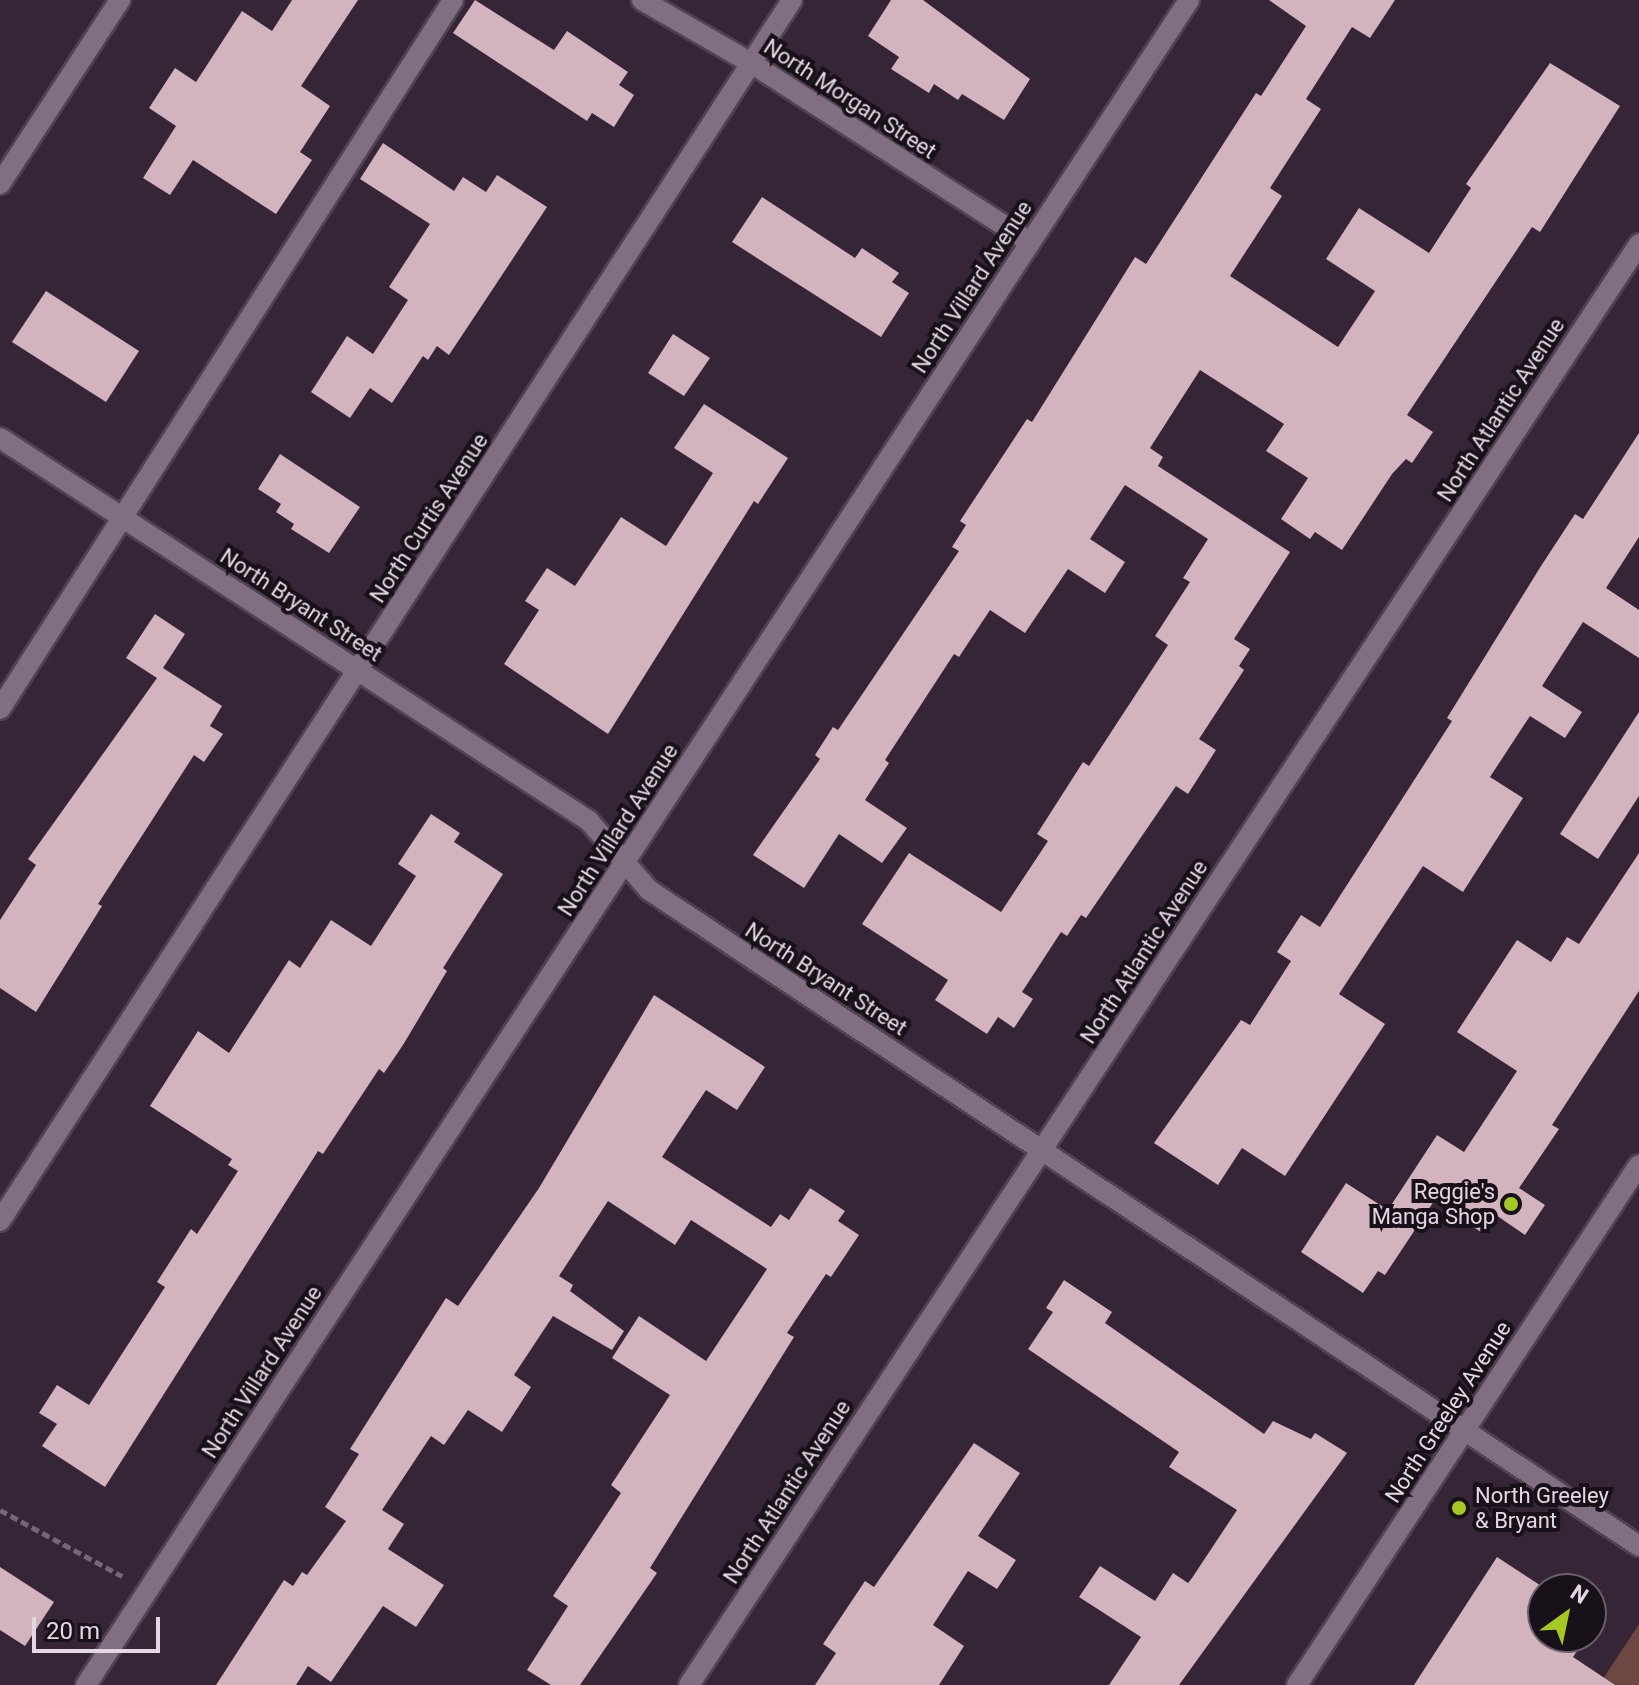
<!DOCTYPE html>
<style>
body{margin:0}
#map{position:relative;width:1639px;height:1685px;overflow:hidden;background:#352537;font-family:Roboto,sans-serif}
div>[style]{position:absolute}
.green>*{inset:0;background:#6e4642}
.building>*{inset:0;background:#d2b3be}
.path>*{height:5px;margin-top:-2.5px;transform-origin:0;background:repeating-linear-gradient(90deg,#756776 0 8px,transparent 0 12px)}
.roads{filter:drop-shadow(2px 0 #4f4251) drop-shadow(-2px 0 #4f4251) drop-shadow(0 2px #4f4251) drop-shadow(0 -2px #4f4251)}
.lane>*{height:20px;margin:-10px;padding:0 10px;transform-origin:10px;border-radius:10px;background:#816e83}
.street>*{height:20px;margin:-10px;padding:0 10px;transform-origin:10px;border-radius:10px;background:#816e83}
.secondary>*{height:20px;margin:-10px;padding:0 10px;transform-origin:10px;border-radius:10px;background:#816e83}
.dots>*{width:22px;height:22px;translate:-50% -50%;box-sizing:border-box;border:4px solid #181119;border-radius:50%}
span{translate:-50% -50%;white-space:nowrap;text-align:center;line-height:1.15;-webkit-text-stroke:8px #181119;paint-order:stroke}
.street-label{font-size:22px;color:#e2d7e3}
.poi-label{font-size:22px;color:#e2d7e3}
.right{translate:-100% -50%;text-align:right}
.left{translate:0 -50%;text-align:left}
.north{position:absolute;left:1527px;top:1573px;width:80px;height:80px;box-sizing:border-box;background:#181119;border:2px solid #69606a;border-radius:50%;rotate:33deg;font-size:22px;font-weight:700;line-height:32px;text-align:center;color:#e2d7e3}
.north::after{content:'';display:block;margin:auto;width:28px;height:36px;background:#a4c824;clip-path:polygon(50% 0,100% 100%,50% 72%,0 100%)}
.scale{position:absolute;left:32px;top:1617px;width:128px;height:36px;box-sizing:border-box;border:4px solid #e2d7e3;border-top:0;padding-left:10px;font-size:24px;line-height:28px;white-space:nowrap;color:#e2d7e3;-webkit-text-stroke:6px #181119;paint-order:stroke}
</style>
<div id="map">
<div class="green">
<div style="clip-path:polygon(1639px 1624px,1639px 1685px,1599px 1685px)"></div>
</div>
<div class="building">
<div style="clip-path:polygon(292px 0,358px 0,301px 86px,330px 106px,300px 152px,312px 160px,276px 214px,193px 160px,170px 195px,143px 178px,176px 126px,149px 108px,175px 68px,196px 82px,242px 11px,272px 31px)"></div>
<div style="clip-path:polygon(475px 0,554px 50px,567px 31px,628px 72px,619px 85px,634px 95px,614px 127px,592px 113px,587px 121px,453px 33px)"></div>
<div style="clip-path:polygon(891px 0,923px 0,1030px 79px,1004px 120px,962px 94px,958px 100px,934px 84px,929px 93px,891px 69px,899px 57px,868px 36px)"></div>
<div style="clip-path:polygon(1269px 0,1395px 0,1370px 38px,1352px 27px,1306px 99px,1321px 109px,1270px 188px,1282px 196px,1230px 276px,1338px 347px,1375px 291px,1326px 259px,1359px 208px,1429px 253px,1471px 188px,1466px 184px,1550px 63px,1620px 106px,1540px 232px,1532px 227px,1407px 415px,1433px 432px,1412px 463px,1406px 459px,1392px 474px,1342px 550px,1315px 532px,1310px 539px,1281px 519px,1308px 478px,1266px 451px,1284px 424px,1200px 370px,1150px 448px,1163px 457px,1158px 466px,1290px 552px,1234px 639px,1250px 649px,1239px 666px,1244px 670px,1199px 739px,1216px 750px,1188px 794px,1176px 786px,1086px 918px,1081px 915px,1067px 936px,1061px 932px,1022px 992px,1033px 999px,1014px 1028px,998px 1017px,987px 1034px,935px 1000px,948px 980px,862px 924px,909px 853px,1001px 912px,1048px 841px,1037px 834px,1083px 762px,1089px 766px,1168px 645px,1155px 636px,1190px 582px,1183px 578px,1208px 539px,1125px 485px,1090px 539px,1125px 562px,1105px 593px,1068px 569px,1025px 633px,990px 610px,959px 657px,954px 654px,885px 760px,889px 763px,865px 800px,907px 828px,882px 863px,839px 834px,804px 888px,753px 855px,820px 759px,815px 755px,833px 727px,838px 730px,959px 551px,952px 547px,966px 525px,960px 521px,1027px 419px,1032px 422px,1135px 257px,1146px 264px,1256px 93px,1261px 96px,1306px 26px)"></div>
<div style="clip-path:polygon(383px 143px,454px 191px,463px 177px,486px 192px,497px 175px,547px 207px,449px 355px,437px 346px,428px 360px,423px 356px,392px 403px,370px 388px,350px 418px,311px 392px,347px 336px,373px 354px,408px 300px,389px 287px,430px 224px,360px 179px)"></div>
<div style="clip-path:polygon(762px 197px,855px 258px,862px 248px,899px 273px,892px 282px,909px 293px,881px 337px,732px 242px)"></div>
<div style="clip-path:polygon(46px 291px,139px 351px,106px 402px,12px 342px)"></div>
<div style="clip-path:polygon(673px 334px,710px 358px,684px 396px,648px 373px)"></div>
<div style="clip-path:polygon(704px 404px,788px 458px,758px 504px,754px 501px,608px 734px,504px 664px,539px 610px,525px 601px,547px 568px,575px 586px,621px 517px,666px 546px,713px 473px,674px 448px)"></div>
<div style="clip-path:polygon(1639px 433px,1639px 537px,1606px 588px,1639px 610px,1639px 658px,1583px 622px,1542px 686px,1582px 712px,1565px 738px,1530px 716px,1490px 777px,1523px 798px,1463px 892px,1423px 866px,1339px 994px,1385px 1024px,1285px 1176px,1242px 1148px,1218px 1185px,1154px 1143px,1241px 1020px,1250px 1025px,1291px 961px,1277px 952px,1301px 915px,1320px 927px,1452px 721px,1447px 718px,1541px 566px,1575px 514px,1583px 519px)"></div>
<div style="clip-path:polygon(280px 454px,360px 507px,329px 553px,291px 529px,294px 524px,276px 512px,281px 504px,258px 489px)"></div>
<div style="clip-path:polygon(155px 614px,185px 634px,163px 668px,222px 706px,210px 726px,223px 734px,204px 762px,194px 755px,98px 904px,102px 906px,36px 1012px,0 988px,0 920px,36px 865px,28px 859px,157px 678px,126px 658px)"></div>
<div style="clip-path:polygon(1639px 712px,1639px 796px,1598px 859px,1560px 834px)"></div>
<div style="clip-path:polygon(431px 814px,460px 833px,454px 842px,503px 874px,443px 968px,447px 971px,403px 1045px,384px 1073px,379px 1069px,323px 1154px,318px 1151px,105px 1487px,42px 1446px,57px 1424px,39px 1413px,57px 1385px,89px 1405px,165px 1287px,157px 1282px,191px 1229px,197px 1234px,238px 1171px,228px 1165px,232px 1159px,150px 1106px,198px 1031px,229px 1053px,289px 960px,300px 968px,331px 920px,371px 946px,416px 876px,398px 864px)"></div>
<div style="clip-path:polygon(1639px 853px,1639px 991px,1552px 1125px,1559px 1129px,1519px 1188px,1545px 1205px,1525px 1235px,1493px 1213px,1481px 1232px,1434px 1201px,1385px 1275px,1378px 1271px,1363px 1293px,1301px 1252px,1346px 1183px,1388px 1210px,1437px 1135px,1464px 1152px,1517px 1071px,1457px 1032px,1517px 940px,1551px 962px,1567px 937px,1579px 944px)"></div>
<div style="clip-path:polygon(654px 995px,765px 1067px,737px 1110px,706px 1090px,662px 1157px,771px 1227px,780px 1214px,789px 1220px,810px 1188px,845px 1211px,838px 1221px,859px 1235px,831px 1277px,826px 1274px,787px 1333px,794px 1337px,650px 1568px,657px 1573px,580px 1685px,551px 1685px,527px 1670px,568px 1606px,553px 1596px,621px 1493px,611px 1485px,670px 1395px,612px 1358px,639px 1316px,706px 1361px,767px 1269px,691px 1220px,675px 1245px,608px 1201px,559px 1276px,573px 1285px,570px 1291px,624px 1331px,612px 1350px,553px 1316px,514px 1375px,531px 1387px,502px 1432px,468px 1410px,444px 1445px,431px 1436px,382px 1510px,404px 1524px,388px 1549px,444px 1585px,416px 1627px,383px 1606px,331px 1682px,308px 1666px,296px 1685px,216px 1685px,284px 1580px,293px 1586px,302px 1572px,307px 1575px,346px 1521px,325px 1507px,359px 1454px,350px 1449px,446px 1298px,458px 1306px,539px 1188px)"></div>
<div style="clip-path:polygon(1064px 1280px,1112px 1312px,1105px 1323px,1264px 1434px,1273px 1421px,1311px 1439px,1315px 1433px,1347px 1453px,1179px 1685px,1109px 1685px,1141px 1637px,1079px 1597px,1100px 1566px,1155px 1601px,1173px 1573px,1188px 1583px,1192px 1578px,1237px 1510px,1169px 1467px,1179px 1452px,1028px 1349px,1053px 1312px,1046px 1308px)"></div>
<div style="clip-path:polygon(974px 1443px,1020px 1473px,978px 1536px,1016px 1560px,997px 1589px,968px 1571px,933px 1625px,964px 1646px,939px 1685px,815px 1685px,836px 1653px,823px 1644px,865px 1581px,874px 1587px)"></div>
<div style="clip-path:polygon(1497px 1557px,1546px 1589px,1543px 1637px,1586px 1637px,1573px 1657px,1615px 1685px,1414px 1685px)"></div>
<div style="clip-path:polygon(0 1567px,54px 1602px,25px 1646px,0 1630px)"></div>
</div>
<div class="path">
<div style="left:0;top:1510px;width:139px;rotate:28.4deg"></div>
</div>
<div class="roads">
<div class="lane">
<div style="left:0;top:709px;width:841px;rotate:-57.42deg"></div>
</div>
<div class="street">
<div style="left:642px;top:0;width:126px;rotate:30deg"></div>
<div style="left:751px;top:63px;width:331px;rotate:32.7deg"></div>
<div style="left:0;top:184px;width:220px;rotate:-56.9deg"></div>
<div style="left:0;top:438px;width:703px;rotate:33.03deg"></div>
<div style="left:589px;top:821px;width:91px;rotate:49deg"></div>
<div style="left:649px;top:890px;width:1188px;rotate:33.53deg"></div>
<div style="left:0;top:1221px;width:1455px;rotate:-57.03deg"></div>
<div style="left:86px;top:1685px;width:2014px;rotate:-56.79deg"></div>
<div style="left:689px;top:1685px;width:1726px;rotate:-56.6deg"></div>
</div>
<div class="secondary">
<div style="left:1297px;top:1685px;width:622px;rotate:-56.67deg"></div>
</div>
</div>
<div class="dots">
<div style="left:1511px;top:1204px;background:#a4c824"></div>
<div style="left:1459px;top:1508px;background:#a4c824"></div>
</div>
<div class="street-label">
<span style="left:850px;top:99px;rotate:33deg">North Morgan Street</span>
<span style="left:972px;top:287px;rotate:-57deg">North Villard Avenue</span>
<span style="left:1501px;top:410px;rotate:-57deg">North Atlantic Avenue</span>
<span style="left:429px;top:518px;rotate:-57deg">North Curtis Avenue</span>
<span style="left:301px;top:605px;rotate:33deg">North Bryant Street</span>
<span style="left:618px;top:830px;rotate:-57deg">North Villard Avenue</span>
<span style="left:1144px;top:952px;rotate:-57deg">North Atlantic Avenue</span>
<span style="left:826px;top:979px;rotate:33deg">North Bryant Street</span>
<span style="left:262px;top:1372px;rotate:-57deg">North Villard Avenue</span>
<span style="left:1448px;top:1412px;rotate:-57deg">North Greeley Avenue</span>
<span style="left:787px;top:1492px;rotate:-57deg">North Atlantic Avenue</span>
</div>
<div class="poi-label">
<span class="right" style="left:1495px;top:1204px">Reggie's<br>Manga Shop</span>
<span class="left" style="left:1475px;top:1508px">North Greeley<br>&amp; Bryant</span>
</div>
<div class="north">N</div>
<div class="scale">20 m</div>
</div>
